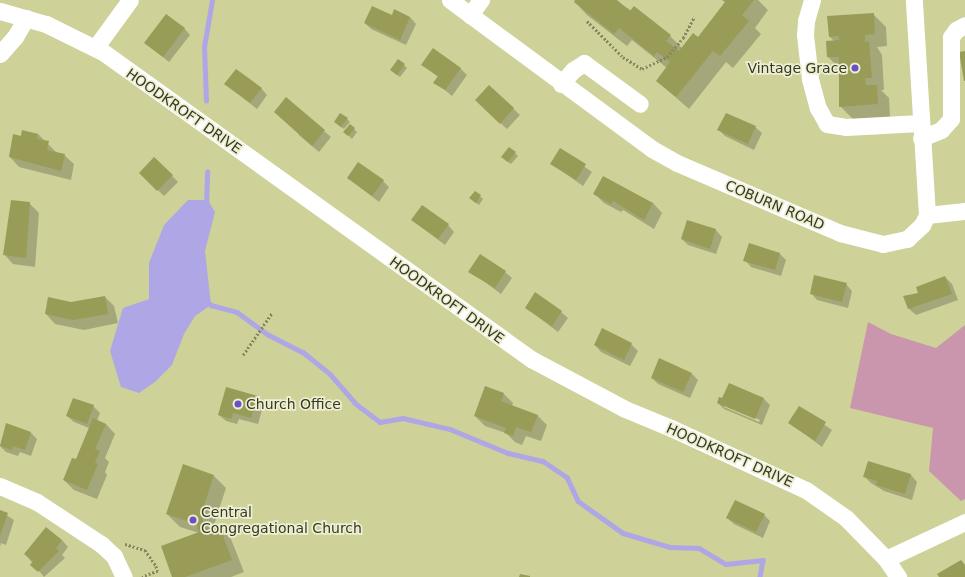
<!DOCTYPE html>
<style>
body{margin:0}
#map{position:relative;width:965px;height:577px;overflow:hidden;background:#ced198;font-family:"DejaVu Sans",sans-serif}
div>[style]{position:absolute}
.green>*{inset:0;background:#ca96ad}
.water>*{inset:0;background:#afa6e5}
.shadow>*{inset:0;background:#0003}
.stream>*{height:4.5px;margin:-2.25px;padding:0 2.25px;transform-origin:2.25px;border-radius:2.25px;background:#afa6e5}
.building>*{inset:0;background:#999c57}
.path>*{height:2.5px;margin-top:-1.25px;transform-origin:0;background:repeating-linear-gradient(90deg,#85875e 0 2px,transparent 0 4px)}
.minor>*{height:17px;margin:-8.5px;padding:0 8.5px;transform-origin:8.5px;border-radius:8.5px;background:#fff}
.dots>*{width:11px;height:11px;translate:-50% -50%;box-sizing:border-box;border:2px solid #edefd3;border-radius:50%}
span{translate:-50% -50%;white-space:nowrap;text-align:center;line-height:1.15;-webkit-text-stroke:3.5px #edefd3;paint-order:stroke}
.poi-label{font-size:14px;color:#373821}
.right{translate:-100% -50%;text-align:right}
.left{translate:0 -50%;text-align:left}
.street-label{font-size:14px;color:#373821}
</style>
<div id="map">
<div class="green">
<div style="clip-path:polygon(868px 322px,891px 334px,936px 348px,965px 325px,965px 499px,961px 501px,929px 471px,933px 428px,850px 408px)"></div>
</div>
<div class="water">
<div style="clip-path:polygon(188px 200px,208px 200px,215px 212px,205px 251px,211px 305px,195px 316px,184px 334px,172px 365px,155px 382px,139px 393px,121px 387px,110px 351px,123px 308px,149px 299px,149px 263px,164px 225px)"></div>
</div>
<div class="shadow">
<div style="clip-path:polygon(577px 0,615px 0,670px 36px,682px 48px,698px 38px,726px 3px,723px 0,758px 0,768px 10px,755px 28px,761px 34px,733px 68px,726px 62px,689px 109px,657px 81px,667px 68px,632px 40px,627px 46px,587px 15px,575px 2px)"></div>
<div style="clip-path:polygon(873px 14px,886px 27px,887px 46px,877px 47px,882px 55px,884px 90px,881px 90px,889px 98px,890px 117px,853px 119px,840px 106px,840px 69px,828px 57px,835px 42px,830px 37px)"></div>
<div style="clip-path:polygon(392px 16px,410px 17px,416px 24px,406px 45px,371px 29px,365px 23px)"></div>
<div style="clip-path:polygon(184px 28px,190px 35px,169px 62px,145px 43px)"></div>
<div style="clip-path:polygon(404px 65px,407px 68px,400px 77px,394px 73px)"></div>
<div style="clip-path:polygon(423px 65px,460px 68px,467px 75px,452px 96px,435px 82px,438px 77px)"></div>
<div style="clip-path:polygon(226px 84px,261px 88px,267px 95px,257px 109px)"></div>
<div style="clip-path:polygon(489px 86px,520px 115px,507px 129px,482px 106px)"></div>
<div style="clip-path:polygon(286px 99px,331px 137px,319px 152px,299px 135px)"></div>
<div style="clip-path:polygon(347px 119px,350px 122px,344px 129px,338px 125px)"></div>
<div style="clip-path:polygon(350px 125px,357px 132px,352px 139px,345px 132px)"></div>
<div style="clip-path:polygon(755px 127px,762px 133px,754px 150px,725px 136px,719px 130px)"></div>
<div style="clip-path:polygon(23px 131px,38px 134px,57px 153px,64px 155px,74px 164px,71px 180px,19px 167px,10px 157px)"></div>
<div style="clip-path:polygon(561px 150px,592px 172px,583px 186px,552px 164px)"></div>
<div style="clip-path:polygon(515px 153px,518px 156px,511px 164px,505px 160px)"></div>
<div style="clip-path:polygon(155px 158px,178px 182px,164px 196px,140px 173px)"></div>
<div style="clip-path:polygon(348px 178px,383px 181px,389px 187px,379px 202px)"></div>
<div style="clip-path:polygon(475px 192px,483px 199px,479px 205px,473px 201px)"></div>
<div style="clip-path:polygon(595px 194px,653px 203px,662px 213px,654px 229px,623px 210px,621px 212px,604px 203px)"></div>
<div style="clip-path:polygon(29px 203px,39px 213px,35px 267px,13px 264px,4px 254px)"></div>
<div style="clip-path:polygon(412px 220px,448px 225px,454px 232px,445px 245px)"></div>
<div style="clip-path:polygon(688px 221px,716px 230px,722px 237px,716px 254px,688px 245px,682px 239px)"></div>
<div style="clip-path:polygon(780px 254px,786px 260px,781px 276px,751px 267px,745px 260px)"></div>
<div style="clip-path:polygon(470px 271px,505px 272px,512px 278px,501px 294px)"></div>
<div style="clip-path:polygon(945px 277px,952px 284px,958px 300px,916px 315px,909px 309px,920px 294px)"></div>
<div style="clip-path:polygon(846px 284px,852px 291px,848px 308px,817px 300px,811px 293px)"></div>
<div style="clip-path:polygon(105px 297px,114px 306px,118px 323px,84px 330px,55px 324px,46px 314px,71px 303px)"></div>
<div style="clip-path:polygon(526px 308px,561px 312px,568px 318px,558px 332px)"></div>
<div style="clip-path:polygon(631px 344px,638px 351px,630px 366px,601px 352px,595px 345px)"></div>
<div style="clip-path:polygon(691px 373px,698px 380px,690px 398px,658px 384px,652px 378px)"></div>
<div style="clip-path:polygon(503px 393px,513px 403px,512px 406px,537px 415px,547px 425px,541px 441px,526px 436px,522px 445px,515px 442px,506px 433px,485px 426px,475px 416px)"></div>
<div style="clip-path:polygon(257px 396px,264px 403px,258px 424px,239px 419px,237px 424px,226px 421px,219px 415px)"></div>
<div style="clip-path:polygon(evenodd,763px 398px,770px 405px,762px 425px,724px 409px,718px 403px,723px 399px,763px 398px,724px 405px,760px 420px,759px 422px,724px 407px,724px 405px)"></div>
<div style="clip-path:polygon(93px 406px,100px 413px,97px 421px,106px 424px,115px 434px,105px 458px,109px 462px,105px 472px,107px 475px,97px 499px,74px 490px,64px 480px,76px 460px,89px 428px,74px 422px,67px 416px)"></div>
<div style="clip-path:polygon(799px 407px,832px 430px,822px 447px,790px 423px)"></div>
<div style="clip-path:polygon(7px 425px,31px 433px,37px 439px,31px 456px,20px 452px,18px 456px,6px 452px,0 446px)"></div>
<div style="clip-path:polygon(869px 463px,911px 475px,917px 482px,912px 500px,884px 491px,871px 483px,865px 477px)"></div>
<div style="clip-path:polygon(214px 476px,226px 488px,213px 528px,218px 526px,231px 539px,244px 572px,231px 577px,173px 577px,199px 533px,180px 527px,167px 514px)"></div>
<div style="clip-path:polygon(0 511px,14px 520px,6px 545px,1px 543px,0 547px)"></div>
<div style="clip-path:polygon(764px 515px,770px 521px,763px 538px,734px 524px,727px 518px)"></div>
<div style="clip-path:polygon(62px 540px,68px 547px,62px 555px,65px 558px,44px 577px,25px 554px)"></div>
</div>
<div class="stream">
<div style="left:206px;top:101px;width:54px;rotate:-92.1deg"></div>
<div style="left:204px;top:47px;width:48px;rotate:-80.3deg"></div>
<div style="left:206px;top:205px;width:33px;rotate:-88deg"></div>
<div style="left:206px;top:300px;width:7px;rotate:45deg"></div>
<div style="left:211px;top:305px;width:27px;rotate:15deg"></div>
<div style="left:237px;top:312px;width:39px;rotate:36deg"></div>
<div style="left:269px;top:335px;width:38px;rotate:27deg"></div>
<div style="left:303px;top:352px;width:36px;rotate:39deg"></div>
<div style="left:331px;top:375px;width:37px;rotate:49deg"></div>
<div style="left:355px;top:403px;width:31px;rotate:37deg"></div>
<div style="left:380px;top:422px;width:23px;rotate:-10deg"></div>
<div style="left:403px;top:418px;width:48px;rotate:13.2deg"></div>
<div style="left:450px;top:429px;width:63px;rotate:22.5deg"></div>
<div style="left:508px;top:453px;width:36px;rotate:13deg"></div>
<div style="left:543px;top:461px;width:29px;rotate:34deg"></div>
<div style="left:567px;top:477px;width:26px;rotate:65deg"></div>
<div style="left:578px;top:501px;width:55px;rotate:35.4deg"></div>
<div style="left:623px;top:533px;width:49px;rotate:16.6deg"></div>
<div style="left:670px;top:547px;width:29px;rotate:2deg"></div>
<div style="left:699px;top:548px;width:31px;rotate:31deg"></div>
<div style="left:726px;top:564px;width:37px;rotate:-6deg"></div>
<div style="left:763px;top:560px;width:17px;rotate:100deg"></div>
</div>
<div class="building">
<div style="clip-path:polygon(575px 0,617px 0,630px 11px,634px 6px,671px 35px,666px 41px,679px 51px,693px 33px,698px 37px,725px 2px,722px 0,754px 0,742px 15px,749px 21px,720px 56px,713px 51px,676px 97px,656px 81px,670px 62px,657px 52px,654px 56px,619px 28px,614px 34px,574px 2px)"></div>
<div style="clip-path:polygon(372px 6px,392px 15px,394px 9px,410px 17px,400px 40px,364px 23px)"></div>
<div style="clip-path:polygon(874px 13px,875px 34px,865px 35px,865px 42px,869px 41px,872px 78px,865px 78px,866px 85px,877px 85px,878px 104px,839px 107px,839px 57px,827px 57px,826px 41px,839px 40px,839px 36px,829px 37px,827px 16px)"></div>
<div style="clip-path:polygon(166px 14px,185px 28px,163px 57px,144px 43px)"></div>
<div style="clip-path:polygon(433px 48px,461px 68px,445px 90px,433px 83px,438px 76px,421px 65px)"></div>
<div style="clip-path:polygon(965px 51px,965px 81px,964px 81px,959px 52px)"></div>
<div style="clip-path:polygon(398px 59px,405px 64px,397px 75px,390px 70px)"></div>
<div style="clip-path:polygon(236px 69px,262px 88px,250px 103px,224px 84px)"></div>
<div style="clip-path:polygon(489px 85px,514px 108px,500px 124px,475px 100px)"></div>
<div style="clip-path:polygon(286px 97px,325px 130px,312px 146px,274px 112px)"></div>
<div style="clip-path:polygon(340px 113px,348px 118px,341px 127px,334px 122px)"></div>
<div style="clip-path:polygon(726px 113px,756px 126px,748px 144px,717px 130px)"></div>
<div style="clip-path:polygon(350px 124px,355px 128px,348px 136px,343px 132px)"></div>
<div style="clip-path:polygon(22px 130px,38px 134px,37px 139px,49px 141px,47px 150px,65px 154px,61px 171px,9px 157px,13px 134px,21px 136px)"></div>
<div style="clip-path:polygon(509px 147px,516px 152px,508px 162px,501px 157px)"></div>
<div style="clip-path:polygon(560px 148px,586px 164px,576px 180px,550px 164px)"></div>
<div style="clip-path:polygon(154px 157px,173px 175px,157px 191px,139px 173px)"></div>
<div style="clip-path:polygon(358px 162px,384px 180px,372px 196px,347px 178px)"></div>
<div style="clip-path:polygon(603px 176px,653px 203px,644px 220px,613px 201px,611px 204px,593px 194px)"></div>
<div style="clip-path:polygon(475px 191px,481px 195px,476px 203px,469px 198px)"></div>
<div style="clip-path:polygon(11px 200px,30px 202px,26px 258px,3px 255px)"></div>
<div style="clip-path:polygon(422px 205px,449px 224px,438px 239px,411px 220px)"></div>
<div style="clip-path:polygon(687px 220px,716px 229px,710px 249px,681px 239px)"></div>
<div style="clip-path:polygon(749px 243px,780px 253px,775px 270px,743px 261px)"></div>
<div style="clip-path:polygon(480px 254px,506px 271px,495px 288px,468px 272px)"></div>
<div style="clip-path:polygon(814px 275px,847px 283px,842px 302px,810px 294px)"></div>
<div style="clip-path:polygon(945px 276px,952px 294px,908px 309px,903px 296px,918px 293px,916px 287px)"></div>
<div style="clip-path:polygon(535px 292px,562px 311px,552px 326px,525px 308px)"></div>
<div style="clip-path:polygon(105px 296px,108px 314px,73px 320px,45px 314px,48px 297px,71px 302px)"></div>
<div style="clip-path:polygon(602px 328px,632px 343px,624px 360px,594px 345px)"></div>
<div style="clip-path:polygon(659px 358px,692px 373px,683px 392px,651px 378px)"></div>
<div style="clip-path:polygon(729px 383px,764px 398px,755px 419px,717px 403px,719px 397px,722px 398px)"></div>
<div style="clip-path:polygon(485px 386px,504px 393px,501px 401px,538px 415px,531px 432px,516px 427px,513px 436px,504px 433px,506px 428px,474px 416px)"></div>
<div style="clip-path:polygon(226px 387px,258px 396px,251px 418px,233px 413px,231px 419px,218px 415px)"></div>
<div style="clip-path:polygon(73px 398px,94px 405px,87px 424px,66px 416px)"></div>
<div style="clip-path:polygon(799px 406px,826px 422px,815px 441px,788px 423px)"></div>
<div style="clip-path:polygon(93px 418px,106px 424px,95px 449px,100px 451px,95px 463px,98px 464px,87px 490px,63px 480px,72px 458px,76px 459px)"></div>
<div style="clip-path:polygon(6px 423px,31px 432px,25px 450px,13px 446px,12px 450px,0 446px)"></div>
<div style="clip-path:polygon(868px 461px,911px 474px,905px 494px,876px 485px,877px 481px,863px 477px)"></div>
<div style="clip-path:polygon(183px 464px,214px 475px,201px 515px,206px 529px,219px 525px,232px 560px,185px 577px,172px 577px,161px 546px,199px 532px,196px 524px,166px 514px)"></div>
<div style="clip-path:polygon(735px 500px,765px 514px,756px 532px,726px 518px)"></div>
<div style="clip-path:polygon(0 510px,8px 513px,0 536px)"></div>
<div style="clip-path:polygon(46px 527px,62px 540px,56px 548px,59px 551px,38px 572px,30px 565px,33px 561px,24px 554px)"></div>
<div style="clip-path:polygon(961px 560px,965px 565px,965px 577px,939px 577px,937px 574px)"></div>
<div style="clip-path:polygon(520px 574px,530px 576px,530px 577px,519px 577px)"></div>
</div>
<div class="path">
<div style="left:587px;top:21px;width:51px;rotate:45deg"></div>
<div style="left:623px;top:57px;width:22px;rotate:32deg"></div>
<div style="left:642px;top:69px;width:28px;rotate:-26deg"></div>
<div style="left:667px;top:57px;width:25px;rotate:-50deg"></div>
<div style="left:683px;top:38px;width:24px;rotate:-62deg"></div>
<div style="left:243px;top:355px;width:51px;rotate:-55.4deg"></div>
<div style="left:125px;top:544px;width:21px;rotate:17deg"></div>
<div style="left:145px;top:550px;width:19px;rotate:55deg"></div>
<div style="left:156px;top:566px;width:5px;rotate:68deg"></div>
<div style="left:158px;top:571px;width:17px;rotate:159deg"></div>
</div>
<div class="minor">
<div style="left:450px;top:0;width:251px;rotate:36.4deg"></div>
<div style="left:652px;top:149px;width:29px;rotate:29deg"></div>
<div style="left:677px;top:163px;width:177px;rotate:23.2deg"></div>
<div style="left:840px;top:233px;width:44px;rotate:14.3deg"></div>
<div style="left:883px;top:244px;width:25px;rotate:-12deg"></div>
<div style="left:907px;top:239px;width:21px;rotate:-43deg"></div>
<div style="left:922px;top:225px;width:11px;rotate:-63deg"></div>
<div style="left:927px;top:215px;width:215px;rotate:-93.5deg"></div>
<div style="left:812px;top:0;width:22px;rotate:106deg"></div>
<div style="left:806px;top:21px;width:14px;rotate:94deg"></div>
<div style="left:805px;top:35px;width:44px;rotate:83.5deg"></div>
<div style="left:810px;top:79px;width:30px;rotate:75deg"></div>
<div style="left:818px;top:108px;width:18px;rotate:61deg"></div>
<div style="left:827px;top:124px;width:19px;rotate:9deg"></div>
<div style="left:846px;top:127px;width:74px;rotate:-3.1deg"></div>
<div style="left:0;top:11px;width:48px;rotate:15.8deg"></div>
<div style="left:46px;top:24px;width:64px;rotate:26.2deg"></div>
<div style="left:103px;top:52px;width:527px;rotate:35.65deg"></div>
<div style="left:531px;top:359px;width:106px;rotate:28deg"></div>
<div style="left:625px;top:409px;width:50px;rotate:22.4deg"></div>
<div style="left:671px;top:428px;width:149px;rotate:24.7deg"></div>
<div style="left:806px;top:490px;width:49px;rotate:35deg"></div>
<div style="left:846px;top:518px;width:57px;rotate:45.7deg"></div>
<div style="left:886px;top:559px;width:22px;rotate:56deg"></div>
<div style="left:470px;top:15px;width:19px;rotate:-54deg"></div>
<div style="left:95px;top:48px;width:59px;rotate:-53.9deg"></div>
<div style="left:0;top:54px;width:23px;rotate:-49deg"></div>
<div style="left:15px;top:37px;width:22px;rotate:-60deg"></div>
<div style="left:561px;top:84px;width:18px;rotate:-49deg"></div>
<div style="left:573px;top:70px;width:13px;rotate:-32deg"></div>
<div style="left:584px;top:63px;width:69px;rotate:36.2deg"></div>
<div style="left:921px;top:138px;width:22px;rotate:-22deg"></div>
<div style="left:941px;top:130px;width:15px;rotate:-48deg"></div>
<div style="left:951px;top:119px;width:82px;rotate:-90deg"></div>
<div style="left:951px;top:37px;width:9px;rotate:-54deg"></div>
<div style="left:956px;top:30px;width:10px;rotate:-29deg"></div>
<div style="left:927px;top:215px;width:38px;rotate:-6deg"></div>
<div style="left:0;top:486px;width:40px;rotate:23.4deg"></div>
<div style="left:37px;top:502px;width:77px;rotate:33.3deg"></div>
<div style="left:101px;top:544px;width:18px;rotate:43deg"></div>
<div style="left:114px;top:556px;width:23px;rotate:65deg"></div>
<div style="left:886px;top:559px;width:87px;rotate:-25.1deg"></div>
</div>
<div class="dots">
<div style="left:855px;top:68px;background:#6e4fc8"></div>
<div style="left:238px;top:404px;background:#6e4fc8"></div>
<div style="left:193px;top:520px;background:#6e4fc8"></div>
</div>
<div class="poi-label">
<span class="right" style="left:847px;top:68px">Vintage Grace</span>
<span class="left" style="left:246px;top:404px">Church Office</span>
<span class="left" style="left:201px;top:520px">Central<br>Congregational Church</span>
</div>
<div class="street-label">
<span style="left:184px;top:111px;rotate:35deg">HOODKROFT DRIVE</span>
<span style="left:775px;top:205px;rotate:23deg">COBURN ROAD</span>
<span style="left:447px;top:300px;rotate:36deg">HOODKROFT DRIVE</span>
<span style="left:730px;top:455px;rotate:24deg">HOODKROFT DRIVE</span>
</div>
</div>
